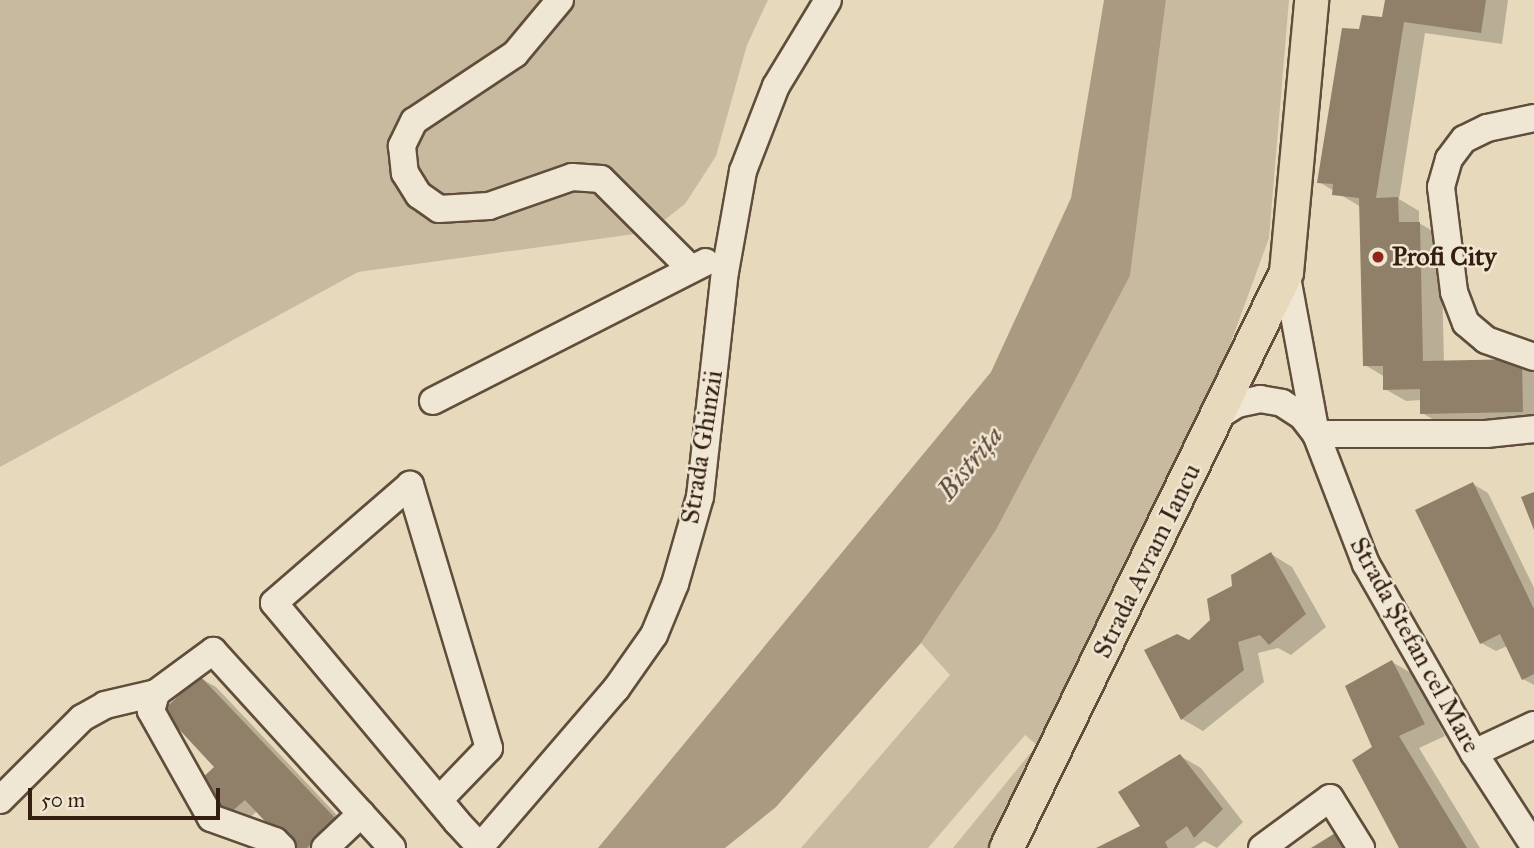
<!DOCTYPE html>
<meta charset="utf-8">
<style>
body{margin:0}
#map{position:relative;width:1534px;height:848px;overflow:hidden;background:#e7dabc;font-family:"IM FELL Great Primer",serif}
div>[style]{position:absolute}
.green>*{inset:0;background:#c8ba9f}
.water>*{inset:0;background:#aa9a82}
.shadow>*{inset:0;background:#0003}
.building>*{inset:0;background:#918069}
.roads{filter:drop-shadow(2px 0 #604d3b) drop-shadow(-2px 0 #604d3b) drop-shadow(0 2px #604d3b) drop-shadow(0 -2px #604d3b)}
.minor>*{height:26px;margin:-13px;padding:0 13px;transform-origin:13px;border-radius:13px;background:#efe7d3}
.major>*{height:33px;margin:-16.5px;padding:0 16.5px;transform-origin:16.5px;border-radius:16.5px;background:#e7dabc}
.dots>*{width:19px;height:19px;translate:-50% -50%;box-sizing:border-box;border:4px solid #efe7d3;border-radius:50%}
span{translate:-50% -50%;white-space:nowrap;text-align:center;line-height:1.15;-webkit-text-stroke:5px #efe7d3;paint-order:stroke}
.poi-label{font-size:26px;color:#331e10;font-weight:700}
.left{translate:0 -50%;text-align:left}
.street-label{font-size:26px;color:#331e10}
.water-label{font-size:28px;color:#5d4938;font-style:italic}
.scale{position:absolute;left:28px;top:788px;width:192px;height:32px;box-sizing:border-box;border:4px solid #331e10;border-top:0;padding-left:9px;font-size:21px;line-height:24px;white-space:nowrap;color:#331e10;-webkit-text-stroke:5px #efe7d3;paint-order:stroke}
</style>
<div id="map">
<div class="green">
<div style="clip-path:polygon(0 0,768px 0,747px 45px,716px 156px,685px 204px,649px 232px,358px 272px,0 467px)"></div>
<div style="clip-path:polygon(1166px 0,1289px 0,1269px 238px,1219px 375px,989px 848px,953px 848px,1037px 745px,1025px 735px,928px 848px,801px 848px,950px 675px,921px 643px,996px 530px,1130px 276px)"></div>
</div>
<div class="water">
<div style="clip-path:polygon(1104px 0,1166px 0,1130px 276px,996px 530px,921px 643px,776px 807px,725px 848px,598px 848px,991px 372px,1071px 198px)"></div>
</div>
<div class="shadow">
<div style="clip-path:polygon(1387px 0,1508px 0,1502px 44px,1425px 33px,1399px 199px,1419px 211px,1419px 223px,1441px 236px,1444px 363px,1521px 361px,1534px 368px,1534px 423px,1443px 425px,1422px 413px,1422px 400px,1406px 401px,1385px 389px,1385px 377px,1365px 365px,1361px 207px,1319px 182px,1360px 31px,1384px 19px)"></div>
<div style="clip-path:polygon(1473px 484px,1488px 493px,1534px 588px,1534px 685px,1523px 679px,1507px 646px,1496px 651px,1481px 643px)"></div>
<div style="clip-path:polygon(1271px 554px,1292px 567px,1326px 627px,1291px 655px,1278px 648px,1258px 653px,1264px 682px,1203px 731px,1182px 719px,1189px 642px,1212px 621px,1233px 587px)"></div>
<div style="clip-path:polygon(1392px 662px,1413px 674px,1445px 736px,1419px 748px,1480px 848px,1401px 848px,1374px 747px)"></div>
<div style="clip-path:polygon(200px 678px,216px 687px,351px 830px,332px 848px,292px 848px,257px 811px,245px 822px,230px 813px,216px 767px)"></div>
<div style="clip-path:polygon(1180px 756px,1201px 768px,1243px 822px,1217px 848px,1204px 841px,1194px 848px,1100px 848px,1142px 827px)"></div>
</div>
<div class="building">
<div style="clip-path:polygon(1385px 0,1486px 0,1481px 33px,1404px 22px,1376px 198px,1398px 197px,1399px 222px,1420px 222px,1423px 361px,1522px 359px,1523px 412px,1420px 414px,1420px 389px,1383px 390px,1383px 366px,1363px 366px,1359px 198px,1332px 195px,1333px 184px,1317px 183px,1342px 28px,1359px 29px,1362px 15px,1382px 17px)"></div>
<div style="clip-path:polygon(1473px 482px,1534px 609px,1534px 674px,1522px 680px,1500px 634px,1480px 644px,1415px 510px)"></div>
<div style="clip-path:polygon(1534px 492px,1534px 530px,1521px 497px)"></div>
<div style="clip-path:polygon(1271px 552px,1306px 614px,1269px 645px,1260px 635px,1238px 642px,1244px 670px,1181px 720px,1144px 650px,1177px 634px,1189px 640px,1210px 620px,1207px 599px,1232px 586px,1231px 575px)"></div>
<div style="clip-path:polygon(1392px 660px,1425px 724px,1399px 736px,1467px 848px,1399px 848px,1352px 760px,1372px 747px,1345px 686px)"></div>
<div style="clip-path:polygon(200px 676px,337px 820px,307px 848px,290px 848px,245px 800px,229px 814px,198px 782px,214px 767px,162px 711px)"></div>
<div style="clip-path:polygon(1180px 754px,1223px 809px,1194px 838px,1187px 826px,1165px 842px,1168px 848px,1096px 848px,1140px 826px,1118px 792px)"></div>
<div style="clip-path:polygon(1337px 832px,1346px 848px,1311px 848px)"></div>
</div>
<div class="roads">
<div class="minor">
<div style="left:560px;top:0;width:70px;rotate:129.8deg"></div>
<div style="left:515px;top:54px;width:121px;rotate:146.4deg"></div>
<div style="left:414px;top:121px;width:28px;rotate:116deg"></div>
<div style="left:402px;top:146px;width:27px;rotate:84deg"></div>
<div style="left:405px;top:173px;width:26px;rotate:58deg"></div>
<div style="left:419px;top:195px;width:24px;rotate:35deg"></div>
<div style="left:439px;top:209px;width:50px;rotate:-3.4deg"></div>
<div style="left:489px;top:206px;width:88px;rotate:-19.3deg"></div>
<div style="left:572px;top:177px;width:29px;rotate:4deg"></div>
<div style="left:601px;top:179px;width:127px;rotate:45deg"></div>
<div style="left:1534px;top:118px;width:48px;rotate:168deg"></div>
<div style="left:1487px;top:128px;width:25px;rotate:154deg"></div>
<div style="left:1464px;top:139px;width:25px;rotate:127deg"></div>
<div style="left:1449px;top:159px;width:29px;rotate:106deg"></div>
<div style="left:1441px;top:187px;width:106px;rotate:82.9deg"></div>
<div style="left:1454px;top:292px;width:33px;rotate:69deg"></div>
<div style="left:1466px;top:323px;width:26px;rotate:40deg"></div>
<div style="left:1486px;top:340px;width:51px;rotate:19.5deg"></div>
<div style="left:1286px;top:272px;width:165px;rotate:79.5deg"></div>
<div style="left:1316px;top:434px;width:139px;rotate:69deg"></div>
<div style="left:1366px;top:564px;width:218px;rotate:60.3deg"></div>
<div style="left:1474px;top:753px;width:111px;rotate:57.2deg"></div>
<div style="left:433px;top:401px;width:306px;rotate:-27deg"></div>
<div style="left:1218px;top:416px;width:22px;rotate:-32deg"></div>
<div style="left:1237px;top:404px;width:24px;rotate:-12deg"></div>
<div style="left:1260px;top:399px;width:22px;rotate:10deg"></div>
<div style="left:1282px;top:403px;width:24px;rotate:33deg"></div>
<div style="left:1302px;top:416px;width:23px;rotate:52deg"></div>
<div style="left:1316px;top:434px;width:170px"></div>
<div style="left:1486px;top:434px;width:48px;rotate:-5.9deg"></div>
<div style="left:1474px;top:753px;width:66px;rotate:-25deg"></div>
<div style="left:0;top:800px;width:116px;rotate:-45deg"></div>
<div style="left:82px;top:718px;width:26px;rotate:-29deg"></div>
<div style="left:105px;top:705px;width:52px;rotate:-13.2deg"></div>
<div style="left:439px;top:800px;width:72px;rotate:-46.1deg"></div>
<div style="left:489px;top:748px;width:275px;rotate:-106.7deg"></div>
<div style="left:410px;top:485px;width:180px;rotate:139.1deg"></div>
<div style="left:274px;top:603px;width:285px;rotate:50.1deg"></div>
<div style="left:457px;top:822px;width:34px;rotate:47deg"></div>
<div style="left:282px;top:848px;width:10px;rotate:-135deg"></div>
<div style="left:275px;top:841px;width:68px;rotate:-160.2deg"></div>
<div style="left:211px;top:818px;width:123px;rotate:-119.3deg"></div>
<div style="left:151px;top:711px;width:19px;rotate:-74deg"></div>
<div style="left:156px;top:693px;width:71px;rotate:-36.4deg"></div>
<div style="left:213px;top:651px;width:266px;rotate:47.7deg"></div>
<div style="left:325px;top:848px;width:50px;rotate:-43.4deg"></div>
<div style="left:479px;top:848px;width:210px;rotate:-49.3deg"></div>
<div style="left:616px;top:689px;width:66px;rotate:-54.9deg"></div>
<div style="left:654px;top:635px;width:55px;rotate:-67.6deg"></div>
<div style="left:675px;top:584px;width:91px;rotate:-74deg"></div>
<div style="left:700px;top:497px;width:226px;rotate:-83.7deg"></div>
<div style="left:725px;top:272px;width:103px;rotate:-79.9deg"></div>
<div style="left:743px;top:171px;width:91px;rotate:-68.8deg"></div>
<div style="left:776px;top:86px;width:100px;rotate:-58.8deg"></div>
<div style="left:1262px;top:848px;width:84px;rotate:-36.3deg"></div>
<div style="left:1330px;top:798px;width:59px;rotate:58.2deg"></div>
</div>
<div class="major">
<div style="left:1006px;top:848px;width:640px;rotate:-64.08deg"></div>
<div style="left:1286px;top:272px;width:273px;rotate:-84.7deg"></div>
</div>
</div>
<div class="dots">
<div style="left:1378px;top:257px;background:#8f2418"></div>
</div>
<div class="poi-label">
<span class="left" style="left:1392px;top:257px">Profi City</span>
</div>
<div class="street-label">
<span style="left:702px;top:447px;rotate:-81deg">Strada Ghinzii</span>
<span style="left:1147px;top:561px;rotate:-64deg">Strada Avram Iancu</span>
<span style="left:1415px;top:645px;rotate:61deg">Strada Ștefan cel Mare</span>
</div>
<div class="water-label">
<span style="left:970px;top:463px;rotate:-51deg">Bistrița</span>
</div>
<div class="scale">50 m</div>
</div>
